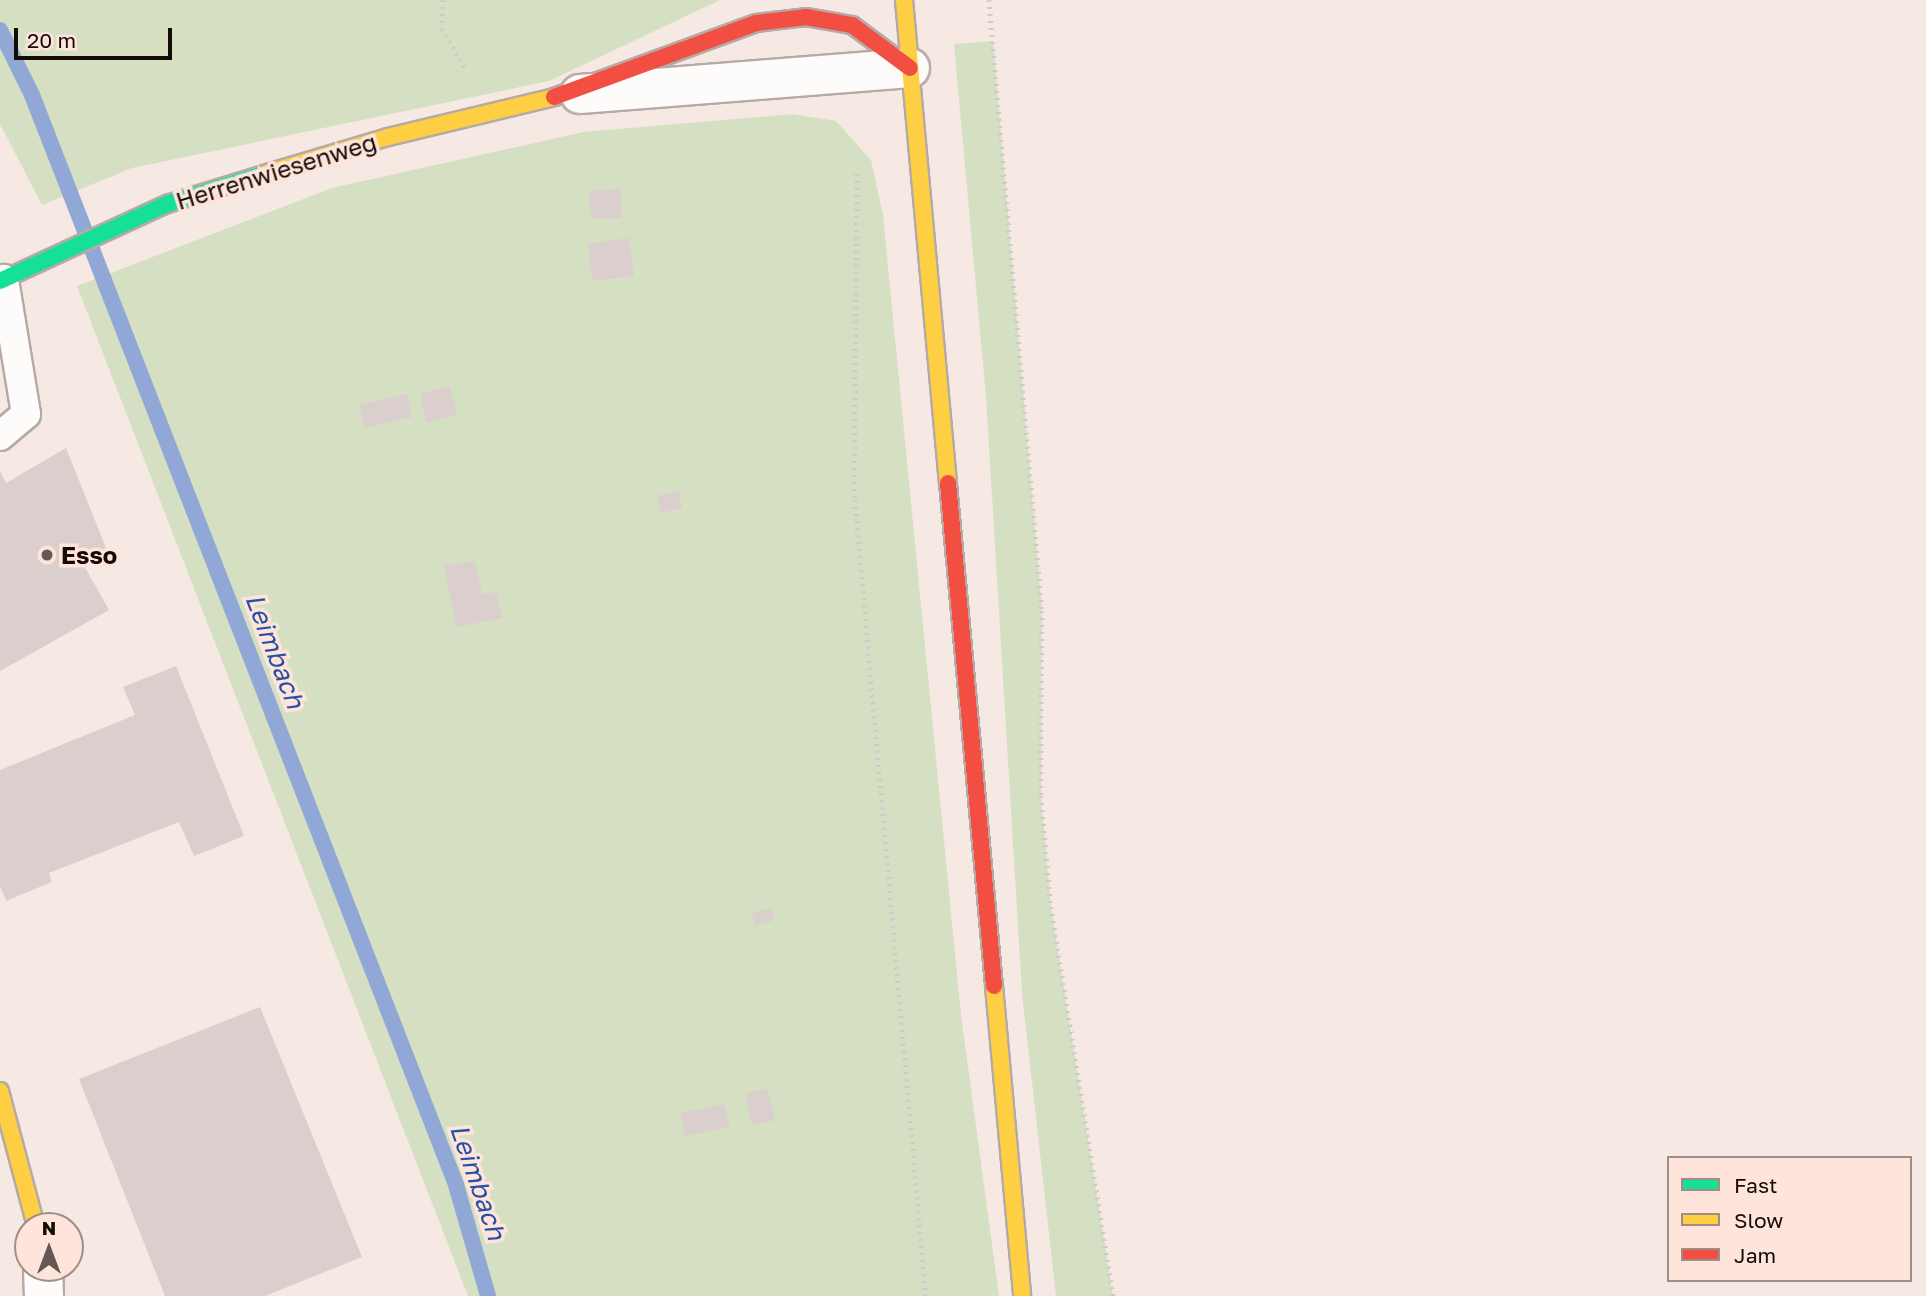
<!DOCTYPE html>
<style>
body{margin:0}
#map{position:relative;width:1926px;height:1296px;overflow:hidden;background:#f6e8e2;font-family:"Golos Text",sans-serif}
div>[style]{position:absolute}
.green>*{inset:0;background:#d5e0c2}
.stream>*{height:16px;margin:-8px;padding:0 8px;transform-origin:8px;border-radius:8px;background:#91a8d7}
.building>*{inset:0;background:#dbcfce}
.path>*{height:4.5px;margin-top:-2.25px;transform-origin:0;background:repeating-linear-gradient(90deg,#cfcbc9 0 2px,transparent 0 7px)}
.roads{filter:drop-shadow(2px 0 #b6aaa6) drop-shadow(-2px 0 #b6aaa6) drop-shadow(0 2px #b6aaa6) drop-shadow(0 -2px #b6aaa6)}
.lane>*{height:28px;margin:-14px;padding:0 14px;transform-origin:14px;border-radius:14px;background:#fefcfb}
.street>*{height:38px;margin:-19px;padding:0 19px;transform-origin:19px;border-radius:19px;background:#fefcfb}
.fast>*{height:16px;margin:-8px;padding:0 8px;transform-origin:8px;border-radius:8px;background:#16e098}
.slow>*{height:16px;margin:-8px;padding:0 8px;transform-origin:8px;border-radius:8px;background:#ffcf43}
.jam>*{height:16px;margin:-8px;padding:0 8px;transform-origin:8px;border-radius:8px;background:#f24e42}
.dots>*{width:19px;height:19px;translate:-50% -50%;box-sizing:border-box;border:4px solid #fee4da;border-radius:50%}
span{translate:-50% -50%;white-space:nowrap;text-align:center;line-height:1.15;-webkit-text-stroke:7px #fee4da;paint-order:stroke}
.street-label{font-size:24px;color:#140a06}
.poi-label{font-size:24px;color:#140a06;font-weight:700}
.left{translate:0 -50%;text-align:left}
.water-label{font-size:26px;color:#2551a5;font-style:italic}
.legend{position:absolute;left:1667px;top:1156px;width:245px;height:126px;box-sizing:border-box;background:#fee4da;border:2px solid #a08d85;margin:0;padding:9px 12px;list-style:none;font-size:21px;color:#140a06}
.legend li{display:flex;align-items:center;gap:14px;height:35px}
.legend b{width:35px;border:2px solid #a08d85}
.north{position:absolute;left:14px;top:1212px;width:70px;height:70px;box-sizing:border-box;background:#fee4da;border:2px solid #a08d85;border-radius:50%;rotate:0deg;font-size:19px;font-weight:700;line-height:28px;text-align:center;color:#140a06}
.north::after{content:'';display:block;margin:auto;width:24px;height:32px;background:#635853;clip-path:polygon(50% 0,100% 100%,50% 72%,0 100%)}
.scale{position:absolute;left:14px;top:28px;width:158px;height:32px;box-sizing:border-box;border:4px solid #140a06;border-top:0;padding-left:9px;font-size:21px;line-height:24px;white-space:nowrap;color:#140a06;-webkit-text-stroke:5px #fee4da;paint-order:stroke}
</style>
<div id="map">
<div class="green">
<div style="clip-path:polygon(0 0,720px 0,549px 81px,132px 168px,42px 205px,0 124px)"></div>
<div style="clip-path:polygon(993px 41px,1042px 611px,1041px 796px,1051px 907px,1113px 1296px,1056px 1296px,1022px 993px,986px 397px,954px 44px)"></div>
<div style="clip-path:polygon(793px 114px,836px 121px,871px 160px,883px 215px,961px 1015px,999px 1296px,468px 1296px,77px 286px,332px 188px,584px 132px)"></div>
</div>
<div class="stream">
<div style="left:0;top:30px;width:72px;rotate:63.8deg"></div>
<div style="left:32px;top:95px;width:1170px;rotate:68.74deg"></div>
<div style="left:456px;top:1185px;width:116px;rotate:73.9deg"></div>
</div>
<div class="building">
<div style="clip-path:polygon(621px 189px,622px 218px,591px 219px,589px 191px)"></div>
<div style="clip-path:polygon(629px 238px,634px 276px,592px 281px,588px 244px)"></div>
<div style="clip-path:polygon(450px 386px,457px 414px,426px 423px,420px 394px)"></div>
<div style="clip-path:polygon(408px 394px,412px 417px,364px 428px,359px 405px)"></div>
<div style="clip-path:polygon(66px 448px,106px 548px,82px 562px,109px 610px,0 671px,0 471px,6px 483px)"></div>
<div style="clip-path:polygon(679px 491px,682px 508px,661px 513px,657px 496px)"></div>
<div style="clip-path:polygon(475px 561px,482px 594px,496px 592px,503px 618px,456px 627px,444px 566px)"></div>
<div style="clip-path:polygon(176px 666px,244px 836px,194px 856px,179px 822px,49px 873px,52px 882px,6px 901px,0 886px,0 770px,135px 715px,123px 687px)"></div>
<div style="clip-path:polygon(771px 908px,775px 920px,756px 926px,751px 913px)"></div>
<div style="clip-path:polygon(260px 1007px,362px 1257px,265px 1296px,165px 1296px,79px 1079px)"></div>
<div style="clip-path:polygon(767px 1088px,775px 1120px,752px 1126px,745px 1094px)"></div>
<div style="clip-path:polygon(724px 1104px,730px 1127px,685px 1136px,680px 1113px)"></div>
</div>
<div class="path">
<div style="left:443px;top:0;width:29px;rotate:92deg"></div>
<div style="left:442px;top:29px;width:47px;rotate:59deg"></div>
<div style="left:989px;top:0;width:613px;rotate:85.04deg"></div>
<div style="left:1042px;top:611px;width:185px;rotate:90.3deg"></div>
<div style="left:1041px;top:796px;width:111px;rotate:84.9deg"></div>
<div style="left:1051px;top:907px;width:394px;rotate:80.9deg"></div>
<div style="left:857px;top:174px;width:326px;rotate:90.4deg"></div>
<div style="left:855px;top:500px;width:799px;rotate:84.9deg"></div>
</div>
<div class="roads">
<div class="lane">
<div style="left:0;top:436px;width:34px;rotate:-40deg"></div>
<div style="left:26px;top:414px;width:137px;rotate:-99.3deg"></div>
</div>
<div class="street">
<div style="left:580px;top:94px;width:331px;rotate:-4.5deg"></div>
<div style="left:43px;top:1268px;width:28px;rotate:88deg"></div>
</div>
<div class="fast">
<div style="left:0;top:281px;width:184px;rotate:-24.8deg"></div>
<div style="left:167px;top:204px;width:102px;rotate:-17.2deg"></div>
</div>
<div class="slow">
<div style="left:904px;top:0;width:485px;rotate:84.8deg"></div>
<div style="left:264px;top:174px;width:129px;rotate:-16.6deg"></div>
<div style="left:388px;top:137px;width:171px;rotate:-13.5deg"></div>
<div style="left:994px;top:986px;width:311px;rotate:84.8deg"></div>
<div style="left:0;top:1091px;width:140px;rotate:75.1deg"></div>
</div>
<div class="jam">
<div style="left:554px;top:97px;width:215px;rotate:-20.1deg"></div>
<div style="left:756px;top:23px;width:50px;rotate:-6.8deg"></div>
<div style="left:806px;top:17px;width:47px;rotate:9.9deg"></div>
<div style="left:852px;top:25px;width:72px;rotate:36.6deg"></div>
<div style="left:948px;top:483px;width:505px;rotate:84.77deg"></div>
</div>
</div>
<div class="dots">
<div style="left:47px;top:555px;background:#635853"></div>
</div>
<div class="street-label">
<span style="left:276px;top:171px;rotate:-17deg">Herrenwiesenweg</span>
</div>
<div class="poi-label">
<span class="left" style="left:61px;top:555px">Esso</span>
</div>
<div class="water-label">
<span style="left:275px;top:651px;rotate:69deg">Leimbach</span>
<span style="left:478px;top:1182px;rotate:71deg">Leimbach</span>
</div>
<ul class="legend">
<li><b style="height:9px;background:#16e098"></b>Fast</li>
<li><b style="height:9px;background:#ffcf43"></b>Slow</li>
<li><b style="height:9px;background:#f24e42"></b>Jam</li>
</ul>
<div class="north">N</div>
<div class="scale">20 m</div>
</div>
